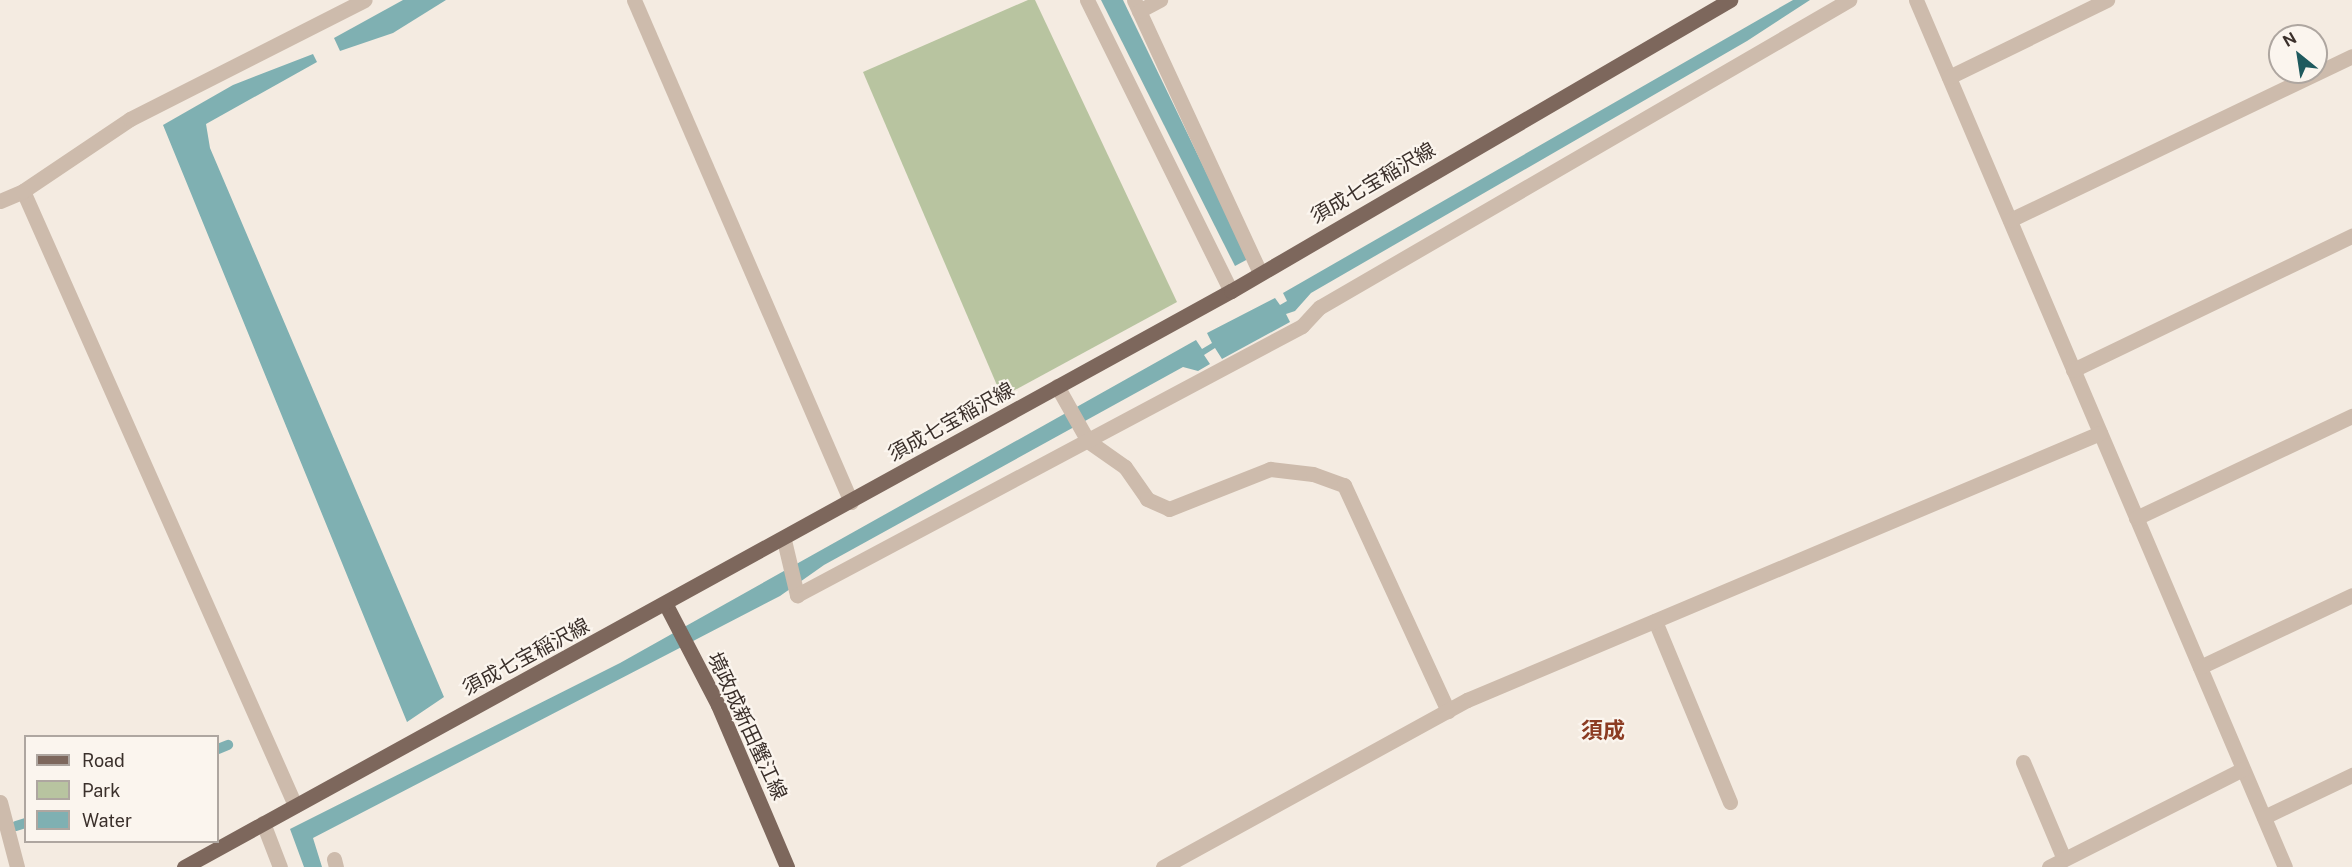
<!DOCTYPE html>
<meta charset="utf-8">
<style>
body{margin:0}
#map{position:relative;width:2352px;height:867px;overflow:hidden;background:#f4ebe1;font-family:"Public Sans","Noto Sans JP",sans-serif}
div>[style]{position:absolute}
.green>*{inset:0;background:#b8c4a0}
.water>*{inset:0;background:#7fb0b2}
.stream>*{height:10px;margin:-5px;padding:0 5px;transform-origin:5px;border-radius:5px;background:#7fb0b2}
.minor>*{height:15px;margin:-7.5px;padding:0 7.5px;transform-origin:7.5px;border-radius:7.5px;background:#cdbbac}
.major>*{height:15px;margin:-7.5px;padding:0 7.5px;transform-origin:7.5px;border-radius:7.5px;background:#7d675c}
span{translate:-50% -50%;white-space:nowrap;text-align:center;line-height:1.15;-webkit-text-stroke:4.5px #fbf5ee;paint-order:stroke}
.street-label{font-size:20px;color:#3b302b}
.quarter-label{font-size:22px;color:#8c3b22;font-weight:700}
.legend{position:absolute;left:24px;top:735px;width:195px;height:108px;box-sizing:border-box;background:#fbf5ee;border:2px solid #aea6a0;margin:0;padding:8px 10px;list-style:none;font-size:18px;color:#3b302b}
.legend li{display:flex;align-items:center;gap:12px;height:30px}
.legend b{width:30px;border:2px solid #aea6a0}
.north{position:absolute;left:2268px;top:24px;width:60px;height:60px;box-sizing:border-box;background:#fbf5ee;border:2px solid #aea6a0;border-radius:50%;rotate:330deg;font-size:16px;font-weight:700;line-height:24px;text-align:center;color:#3b302b}
.north::after{content:'';display:block;margin:auto;width:21px;height:27px;background:#1f5a5e;clip-path:polygon(50% 0,100% 100%,50% 72%,0 100%)}
</style>
<div id="map">
<div class="green">
<div style="clip-path:polygon(1028px 0,1035px 0,1177px 302px,1002px 397px,863px 72px)"></div>
</div>
<div class="water">
<div style="clip-path:polygon(403px 0,446px 0,393px 33px,340px 51px,334px 38px)"></div>
<div style="clip-path:polygon(1101px 0,1123px 0,1248px 259px,1235px 266px)"></div>
<div style="clip-path:polygon(1793px 0,1810px 0,1747px 41px,1311px 293px,1295px 311px,1286px 314px,1290px 322px,1222px 359px,1215px 348px,1204px 355px,1210px 364px,1198px 371px,1183px 367px,824px 565px,780px 596px,313px 838px,322px 867px,304px 867px,290px 829px,620px 663px,1196px 340px,1202px 349px,1212px 343px,1207px 333px,1275px 298px,1280px 305px,1287px 301px,1283px 293px)"></div>
<div style="clip-path:polygon(313px 54px,317px 62px,206px 124px,210px 148px,444px 697px,407px 722px,163px 125px,233px 85px)"></div>
</div>
<div class="stream">
<div style="left:218px;top:749px;width:11px;rotate:-22deg"></div>
<div style="left:16px;top:826px;width:10px;rotate:-17deg"></div>
</div>
<div class="minor">
<div style="left:634px;top:0;width:547px;rotate:66.62deg"></div>
<div style="left:1087px;top:0;width:325px;rotate:63.7deg"></div>
<div style="left:1134px;top:0;width:301px;rotate:65.2deg"></div>
<div style="left:1916px;top:0;width:942px;rotate:66.95deg"></div>
<div style="left:1139px;top:11px;width:24px;rotate:-28deg"></div>
<div style="left:1949px;top:77px;width:176px;rotate:-26deg"></div>
<div style="left:23px;top:191px;width:672px;rotate:66.11deg"></div>
<div style="left:0;top:201px;width:25px;rotate:-23deg"></div>
<div style="left:23px;top:191px;width:129px;rotate:-33.9deg"></div>
<div style="left:130px;top:119px;width:263px;rotate:-26.9deg"></div>
<div style="left:2010px;top:220px;width:379px;rotate:-25.6deg"></div>
<div style="left:2073px;top:370px;width:310px;rotate:-25.7deg"></div>
<div style="left:1057px;top:386px;width:63px;rotate:60.6deg"></div>
<div style="left:1088px;top:441px;width:45px;rotate:35.1deg"></div>
<div style="left:1125px;top:467px;width:39px;rotate:55deg"></div>
<div style="left:1147px;top:499px;width:24px;rotate:24deg"></div>
<div style="left:1169px;top:509px;width:109px;rotate:-21.6deg"></div>
<div style="left:1270px;top:469px;width:43px;rotate:6.6deg"></div>
<div style="left:1313px;top:474px;width:33px;rotate:20deg"></div>
<div style="left:1344px;top:485px;width:249px;rotate:65.3deg"></div>
<div style="left:2136px;top:518px;width:239px;rotate:-25.3deg"></div>
<div style="left:784px;top:540px;width:57px;rotate:76.7deg"></div>
<div style="left:797px;top:595px;width:572px;rotate:-28.04deg"></div>
<div style="left:1302px;top:326px;width:26px;rotate:-47deg"></div>
<div style="left:1320px;top:307px;width:612px;rotate:-30.13deg"></div>
<div style="left:1655px;top:621px;width:196px;rotate:67.5deg"></div>
<div style="left:2200px;top:667px;width:168px;rotate:-25.3deg"></div>
<div style="left:2023px;top:762px;width:105px;rotate:67.1deg"></div>
<div style="left:0;top:802px;width:67px;rotate:75.3deg"></div>
<div style="left:2264px;top:817px;width:98px;rotate:-25.5deg"></div>
<div style="left:263px;top:823px;width:47px;rotate:68.9deg"></div>
<div style="left:334px;top:859px;width:8px;rotate:76deg"></div>
<div style="left:1163px;top:867px;width:347px;rotate:-28.8deg"></div>
<div style="left:1467px;top:700px;width:687px;rotate:-22.87deg"></div>
<div style="left:2049px;top:867px;width:217px;rotate:-26.8deg"></div>
</div>
<div class="major">
<div style="left:666px;top:605px;width:113px;rotate:62.5deg"></div>
<div style="left:718px;top:705px;width:176px;rotate:66.9deg"></div>
<div style="left:184px;top:867px;width:1195px;rotate:-28.82deg"></div>
<div style="left:1231px;top:291px;width:578px;rotate:-30.25deg"></div>
</div>
<div class="street-label">
<span style="left:1373px;top:183px;rotate:-30deg">須成七宝稲沢線</span>
<span style="left:951px;top:422px;rotate:-29deg">須成七宝稲沢線</span>
<span style="left:526px;top:657px;rotate:-28deg">須成七宝稲沢線</span>
<span style="left:747px;top:726px;rotate:65deg">境政成新田蟹江線</span>
</div>
<div class="quarter-label">
<span style="left:1603px;top:731px">須成</span>
</div>
<ul class="legend">
<li><b style="height:8px;background:#7d675c"></b>Road</li>
<li><b style="height:16px;background:#b8c4a0"></b>Park</li>
<li><b style="height:16px;background:#7fb0b2"></b>Water</li>
</ul>
<div class="north">N</div>
</div>
